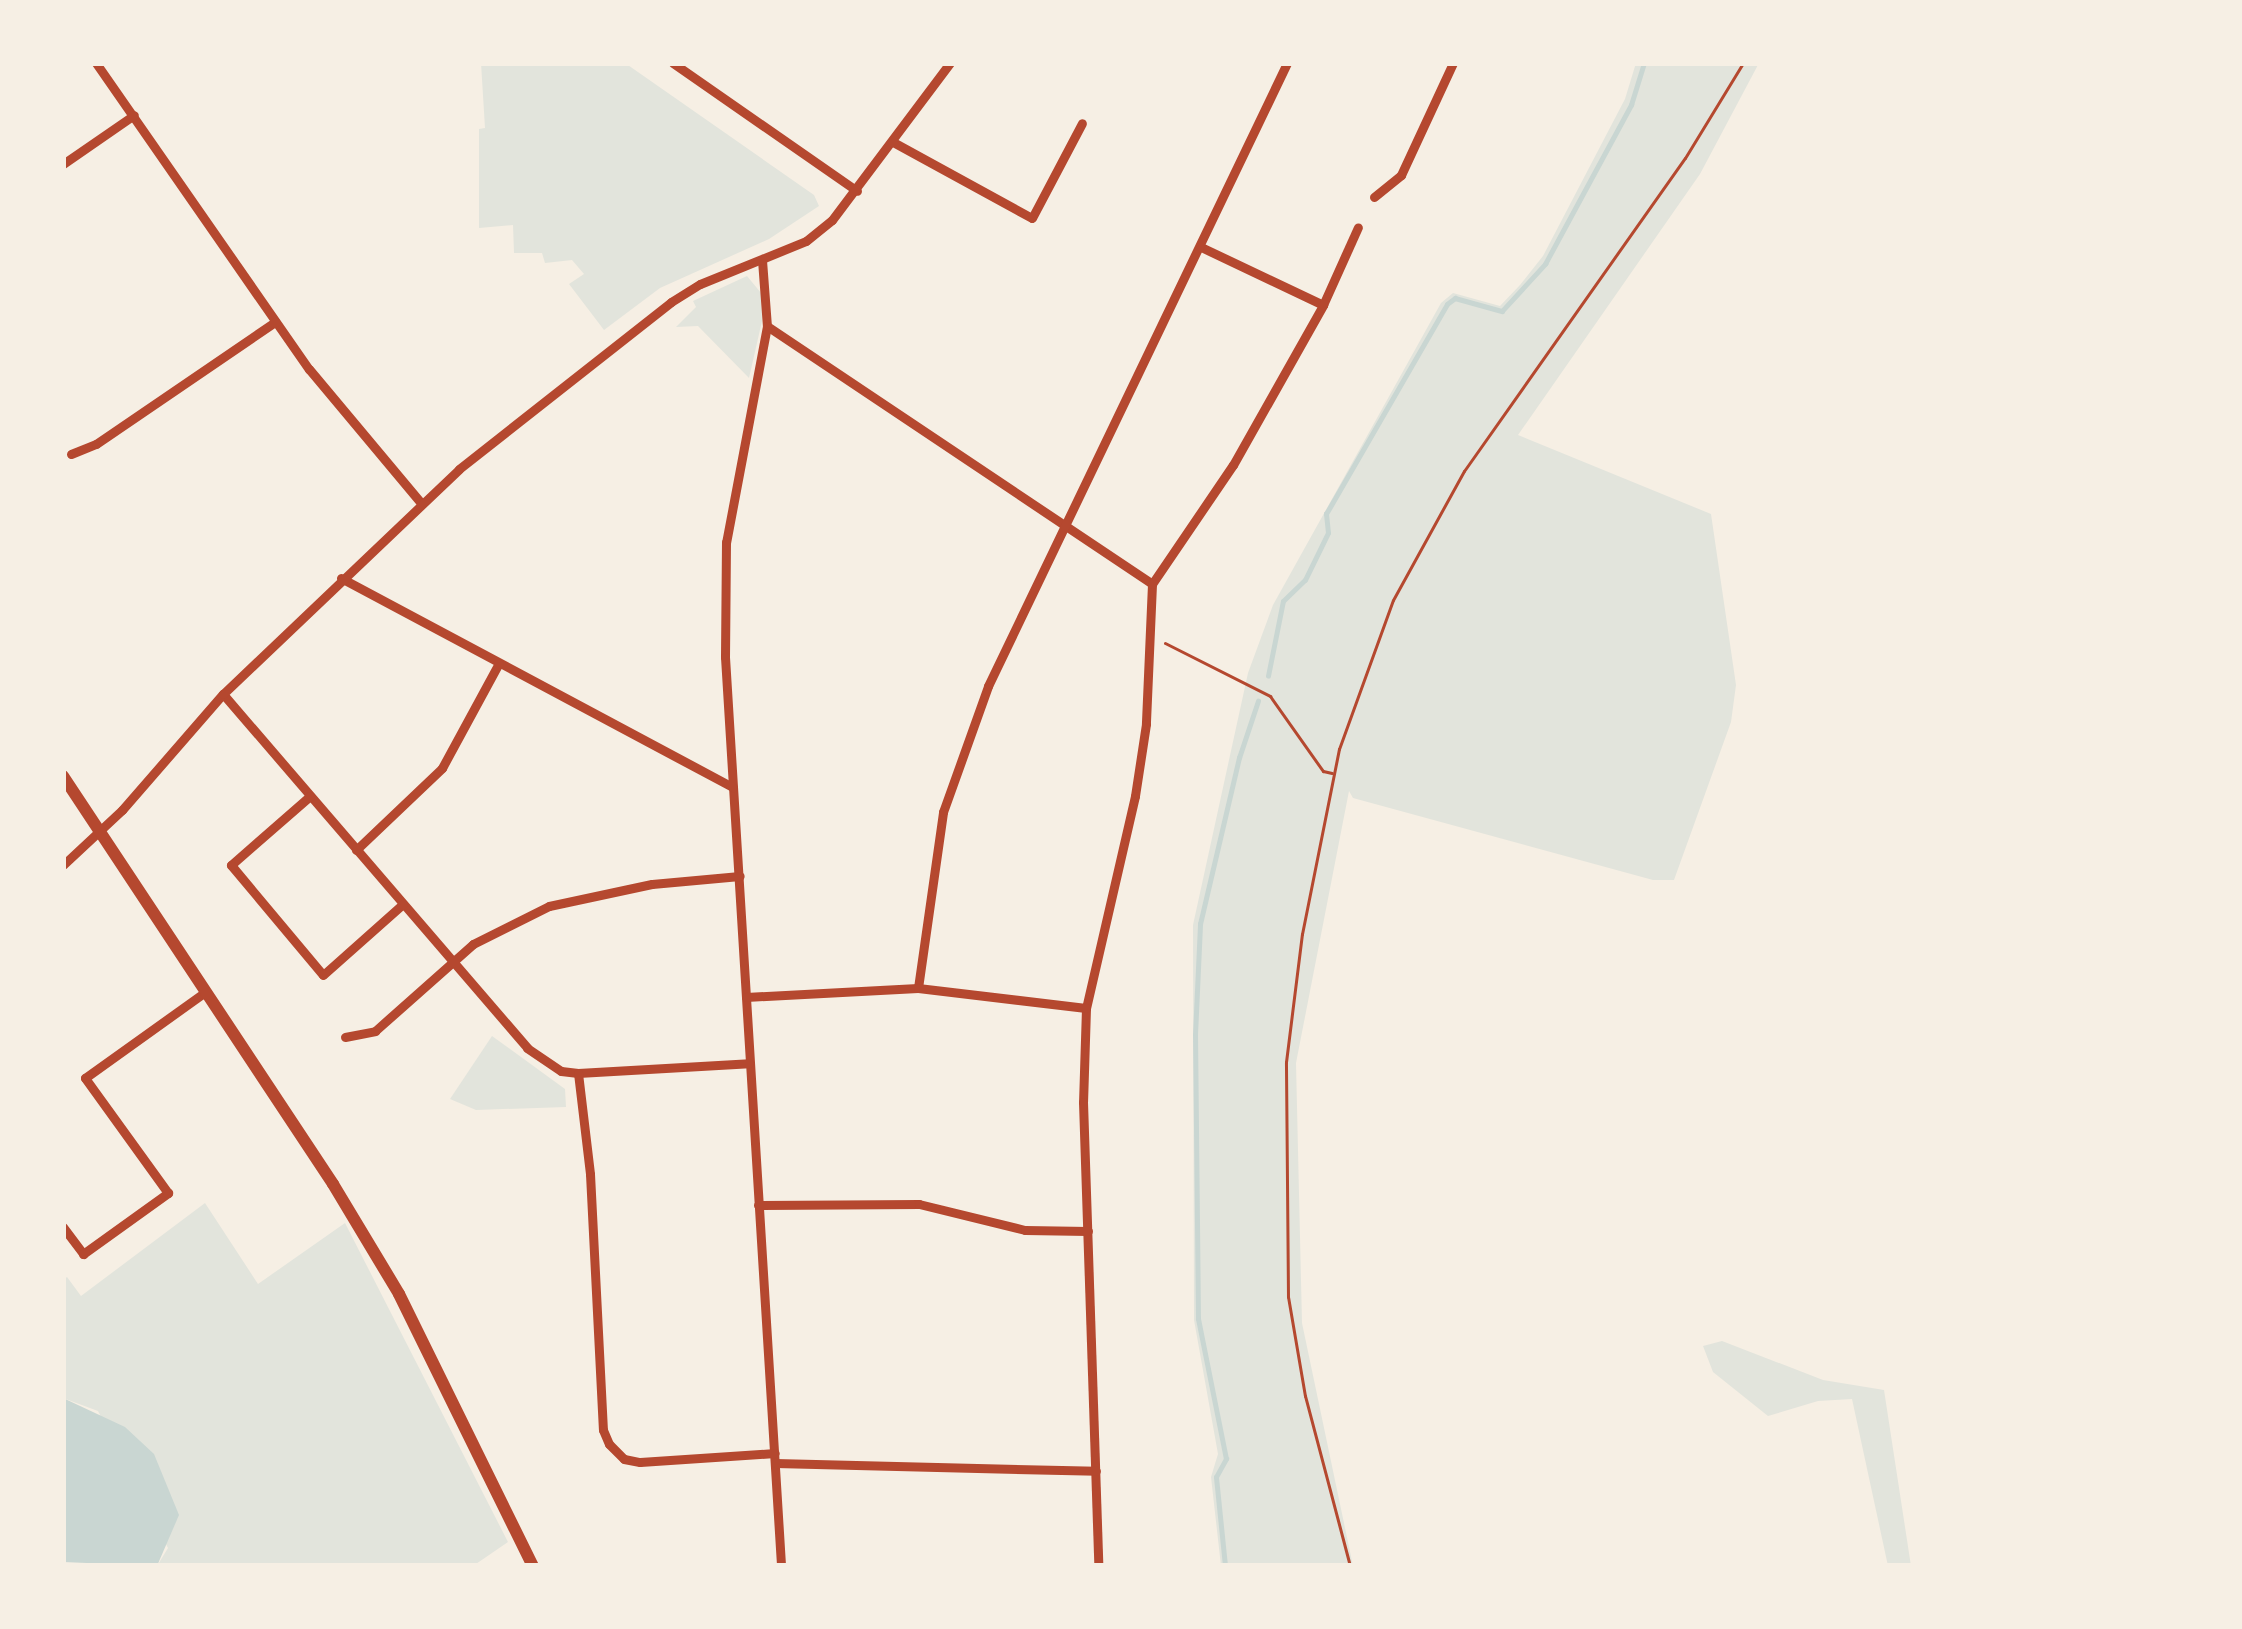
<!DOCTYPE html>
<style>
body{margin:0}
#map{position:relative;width:2242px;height:1629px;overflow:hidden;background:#f6efe4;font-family:Arial,sans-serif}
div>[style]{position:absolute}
.green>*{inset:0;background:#e2e4dc}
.water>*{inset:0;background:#c9d6d2}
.stream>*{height:4.5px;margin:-2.25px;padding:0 2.25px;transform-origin:2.25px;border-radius:2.25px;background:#c9d6d2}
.path>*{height:3px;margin:-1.5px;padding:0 1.5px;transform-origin:1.5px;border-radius:1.5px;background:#b5482f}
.minor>*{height:9px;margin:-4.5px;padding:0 4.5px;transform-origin:4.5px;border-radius:4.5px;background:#b5482f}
.tertiary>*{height:12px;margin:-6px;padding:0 6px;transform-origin:6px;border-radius:6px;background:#b5482f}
span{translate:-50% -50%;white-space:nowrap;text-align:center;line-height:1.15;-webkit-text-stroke:9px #f6efe4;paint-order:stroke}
.frame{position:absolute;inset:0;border:66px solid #f6efe4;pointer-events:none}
</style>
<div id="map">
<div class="green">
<div style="clip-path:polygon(481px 63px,625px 63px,814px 195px,819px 206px,769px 239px,660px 288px,604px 330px,569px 284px,584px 274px,572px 260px,545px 263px,542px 253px,514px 253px,513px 225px,479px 228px,479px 129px,485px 128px)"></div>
<div style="clip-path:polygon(1636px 63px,1759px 63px,1700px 174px,1518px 435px,1711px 514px,1736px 685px,1731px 722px,1674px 880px,1653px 880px,1353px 798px,1349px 791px,1296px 1063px,1302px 1323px,1353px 1566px,1221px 1566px,1211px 1477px,1218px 1454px,1194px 1320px,1193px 925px,1248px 673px,1273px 605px,1441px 303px,1453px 293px,1500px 306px,1520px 285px,1543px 256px,1625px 99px)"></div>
<div style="clip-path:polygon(747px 276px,761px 293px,762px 321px,749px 378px,698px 326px,676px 327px,696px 307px,693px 301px)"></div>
<div style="clip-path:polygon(492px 1036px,565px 1089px,566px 1107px,476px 1110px,450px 1099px)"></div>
<div style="clip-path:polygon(205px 1203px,258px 1284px,345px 1223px,508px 1542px,473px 1566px,157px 1566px,168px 1548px,98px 1411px,63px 1398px,63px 1280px,67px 1277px,81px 1296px)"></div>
<div style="clip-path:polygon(1722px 1341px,1823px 1380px,1884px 1390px,1911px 1566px,1888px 1566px,1852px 1399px,1818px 1401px,1768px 1416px,1713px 1372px,1703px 1346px)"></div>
</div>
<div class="water">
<div style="clip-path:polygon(63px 1398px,125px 1427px,154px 1454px,179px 1515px,157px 1566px,63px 1562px)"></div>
</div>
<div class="stream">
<div style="left:1268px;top:676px;width:76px;rotate:-78.7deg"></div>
<div style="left:1283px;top:601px;width:30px;rotate:-44deg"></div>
<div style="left:1305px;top:580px;width:52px;rotate:-63.9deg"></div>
<div style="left:1328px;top:533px;width:19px;rotate:-96deg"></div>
<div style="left:1326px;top:514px;width:242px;rotate:-60deg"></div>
<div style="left:1447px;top:304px;width:10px;rotate:-37deg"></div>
<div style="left:1455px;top:298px;width:49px;rotate:15.5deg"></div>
<div style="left:1502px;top:311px;width:64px;rotate:-47.5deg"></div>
<div style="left:1545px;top:264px;width:181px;rotate:-61.6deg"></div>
<div style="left:1631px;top:105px;width:44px;rotate:-72.8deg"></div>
<div style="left:1225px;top:1566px;width:89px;rotate:-95.8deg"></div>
<div style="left:1216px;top:1477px;width:21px;rotate:-61deg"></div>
<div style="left:1226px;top:1459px;width:143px;rotate:-101.3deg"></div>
<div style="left:1198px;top:1319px;width:284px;rotate:-90.6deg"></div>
<div style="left:1195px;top:1035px;width:111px;rotate:-87.4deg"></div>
<div style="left:1200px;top:924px;width:171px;rotate:-76.8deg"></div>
<div style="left:1239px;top:758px;width:60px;rotate:-71.6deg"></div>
</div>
<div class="path">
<div style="left:1165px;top:643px;width:118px;rotate:26.8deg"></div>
<div style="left:1270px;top:696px;width:92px;rotate:54.8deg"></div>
<div style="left:1323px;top:771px;width:9px;rotate:13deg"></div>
<div style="left:1350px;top:1566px;width:176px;rotate:-104.8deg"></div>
<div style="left:1305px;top:1396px;width:100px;rotate:-99.7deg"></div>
<div style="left:1288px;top:1297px;width:235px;rotate:-90.5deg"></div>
<div style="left:1286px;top:1062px;width:129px;rotate:-82.9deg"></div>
<div style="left:1302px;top:934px;width:189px;rotate:-78.7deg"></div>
<div style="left:1339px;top:749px;width:158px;rotate:-70.1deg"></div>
<div style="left:1393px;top:600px;width:147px;rotate:-61.2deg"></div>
<div style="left:1464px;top:471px;width:383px;rotate:-54.8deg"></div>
<div style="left:1685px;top:158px;width:111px;rotate:-58.6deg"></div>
</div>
<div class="minor">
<div style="left:96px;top:63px;width:373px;rotate:55.2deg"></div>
<div style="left:309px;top:369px;width:175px;rotate:50.1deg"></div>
<div style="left:673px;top:63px;width:224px;rotate:34.8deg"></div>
<div style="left:893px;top:142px;width:158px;rotate:28.7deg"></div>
<div style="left:1032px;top:218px;width:107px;rotate:-62.2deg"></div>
<div style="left:63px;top:164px;width:86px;rotate:-34.6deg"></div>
<div style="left:1374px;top:197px;width:35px;rotate:-39deg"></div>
<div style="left:1401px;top:175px;width:123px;rotate:-65.1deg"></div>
<div style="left:1201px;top:247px;width:135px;rotate:25.4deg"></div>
<div style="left:762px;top:260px;width:66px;rotate:85.7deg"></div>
<div style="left:767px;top:326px;width:463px;rotate:33.8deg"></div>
<div style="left:1152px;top:584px;width:140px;rotate:92.5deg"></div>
<div style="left:1146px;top:724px;width:73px;rotate:98.7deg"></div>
<div style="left:1135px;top:796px;width:218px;rotate:103deg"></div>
<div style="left:1086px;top:1008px;width:94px;rotate:91.8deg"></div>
<div style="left:1083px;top:1102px;width:464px;rotate:88.1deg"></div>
<div style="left:767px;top:326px;width:220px;rotate:100.7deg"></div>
<div style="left:726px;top:542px;width:115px;rotate:90.5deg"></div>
<div style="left:725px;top:657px;width:911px;rotate:86.47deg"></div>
<div style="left:71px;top:454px;width:27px;rotate:-22deg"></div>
<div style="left:96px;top:444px;width:217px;rotate:-34.3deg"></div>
<div style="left:341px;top:578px;width:444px;rotate:28.1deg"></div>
<div style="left:1152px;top:584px;width:144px;rotate:-55.8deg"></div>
<div style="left:1233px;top:465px;width:184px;rotate:-60.6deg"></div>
<div style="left:1323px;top:305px;width:85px;rotate:-65.8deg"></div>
<div style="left:223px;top:694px;width:467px;rotate:49.3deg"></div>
<div style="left:527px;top:1048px;width:41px;rotate:34.1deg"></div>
<div style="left:561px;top:1071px;width:17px;rotate:7deg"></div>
<div style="left:578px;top:1073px;width:171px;rotate:-3.3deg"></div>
<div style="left:310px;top:796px;width:105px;rotate:138.9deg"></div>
<div style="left:231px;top:865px;width:143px;rotate:50.1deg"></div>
<div style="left:323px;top:975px;width:107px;rotate:-41.6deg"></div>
<div style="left:356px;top:850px;width:119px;rotate:-43.6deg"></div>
<div style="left:442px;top:768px;width:119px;rotate:-61.5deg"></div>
<div style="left:63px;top:865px;width:81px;rotate:-43deg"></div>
<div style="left:122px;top:810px;width:154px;rotate:-49deg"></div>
<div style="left:223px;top:694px;width:326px;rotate:-43.6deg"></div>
<div style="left:459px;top:469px;width:270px;rotate:-38.2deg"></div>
<div style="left:671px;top:302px;width:34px;rotate:-32deg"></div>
<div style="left:700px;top:284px;width:114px;rotate:-22.1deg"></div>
<div style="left:806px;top:241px;width:33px;rotate:-39deg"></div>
<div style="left:832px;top:220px;width:196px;rotate:-53.1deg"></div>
<div style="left:918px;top:988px;width:178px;rotate:-81.9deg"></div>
<div style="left:943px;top:812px;width:134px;rotate:-70.3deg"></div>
<div style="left:988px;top:686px;width:691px;rotate:-64.36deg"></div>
<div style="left:746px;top:997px;width:172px;rotate:-3deg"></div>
<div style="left:918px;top:988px;width:169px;rotate:6.8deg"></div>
<div style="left:345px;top:1037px;width:31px;rotate:-11deg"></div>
<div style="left:375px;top:1031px;width:131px;rotate:-41.6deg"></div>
<div style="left:473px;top:944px;width:85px;rotate:-26.6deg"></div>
<div style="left:549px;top:906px;width:105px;rotate:-12.1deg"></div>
<div style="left:652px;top:884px;width:88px;rotate:-5.2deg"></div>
<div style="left:578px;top:1073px;width:102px;rotate:83.2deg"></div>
<div style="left:590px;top:1174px;width:256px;rotate:87.1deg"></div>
<div style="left:603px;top:1430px;width:15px;rotate:67deg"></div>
<div style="left:609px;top:1444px;width:21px;rotate:45deg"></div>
<div style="left:624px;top:1459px;width:16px;rotate:11deg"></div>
<div style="left:640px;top:1462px;width:135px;rotate:-3.8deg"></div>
<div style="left:758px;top:1205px;width:161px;rotate:-0.4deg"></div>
<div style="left:919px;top:1204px;width:109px;rotate:13.8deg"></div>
<div style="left:1025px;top:1230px;width:63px;rotate:0.9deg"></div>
<div style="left:63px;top:1227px;width:34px;rotate:53deg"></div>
<div style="left:83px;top:1254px;width:105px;rotate:-35.7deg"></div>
<div style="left:168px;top:1193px;width:142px;rotate:-125.8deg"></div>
<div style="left:85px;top:1078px;width:148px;rotate:-35.6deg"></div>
<div style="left:775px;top:1463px;width:321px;rotate:1.4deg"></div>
</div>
<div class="tertiary">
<div style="left:63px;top:776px;width:489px;rotate:56.5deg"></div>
<div style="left:333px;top:1184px;width:128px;rotate:59deg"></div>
<div style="left:399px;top:1294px;width:303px;rotate:63.8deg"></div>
</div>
<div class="frame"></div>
</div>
